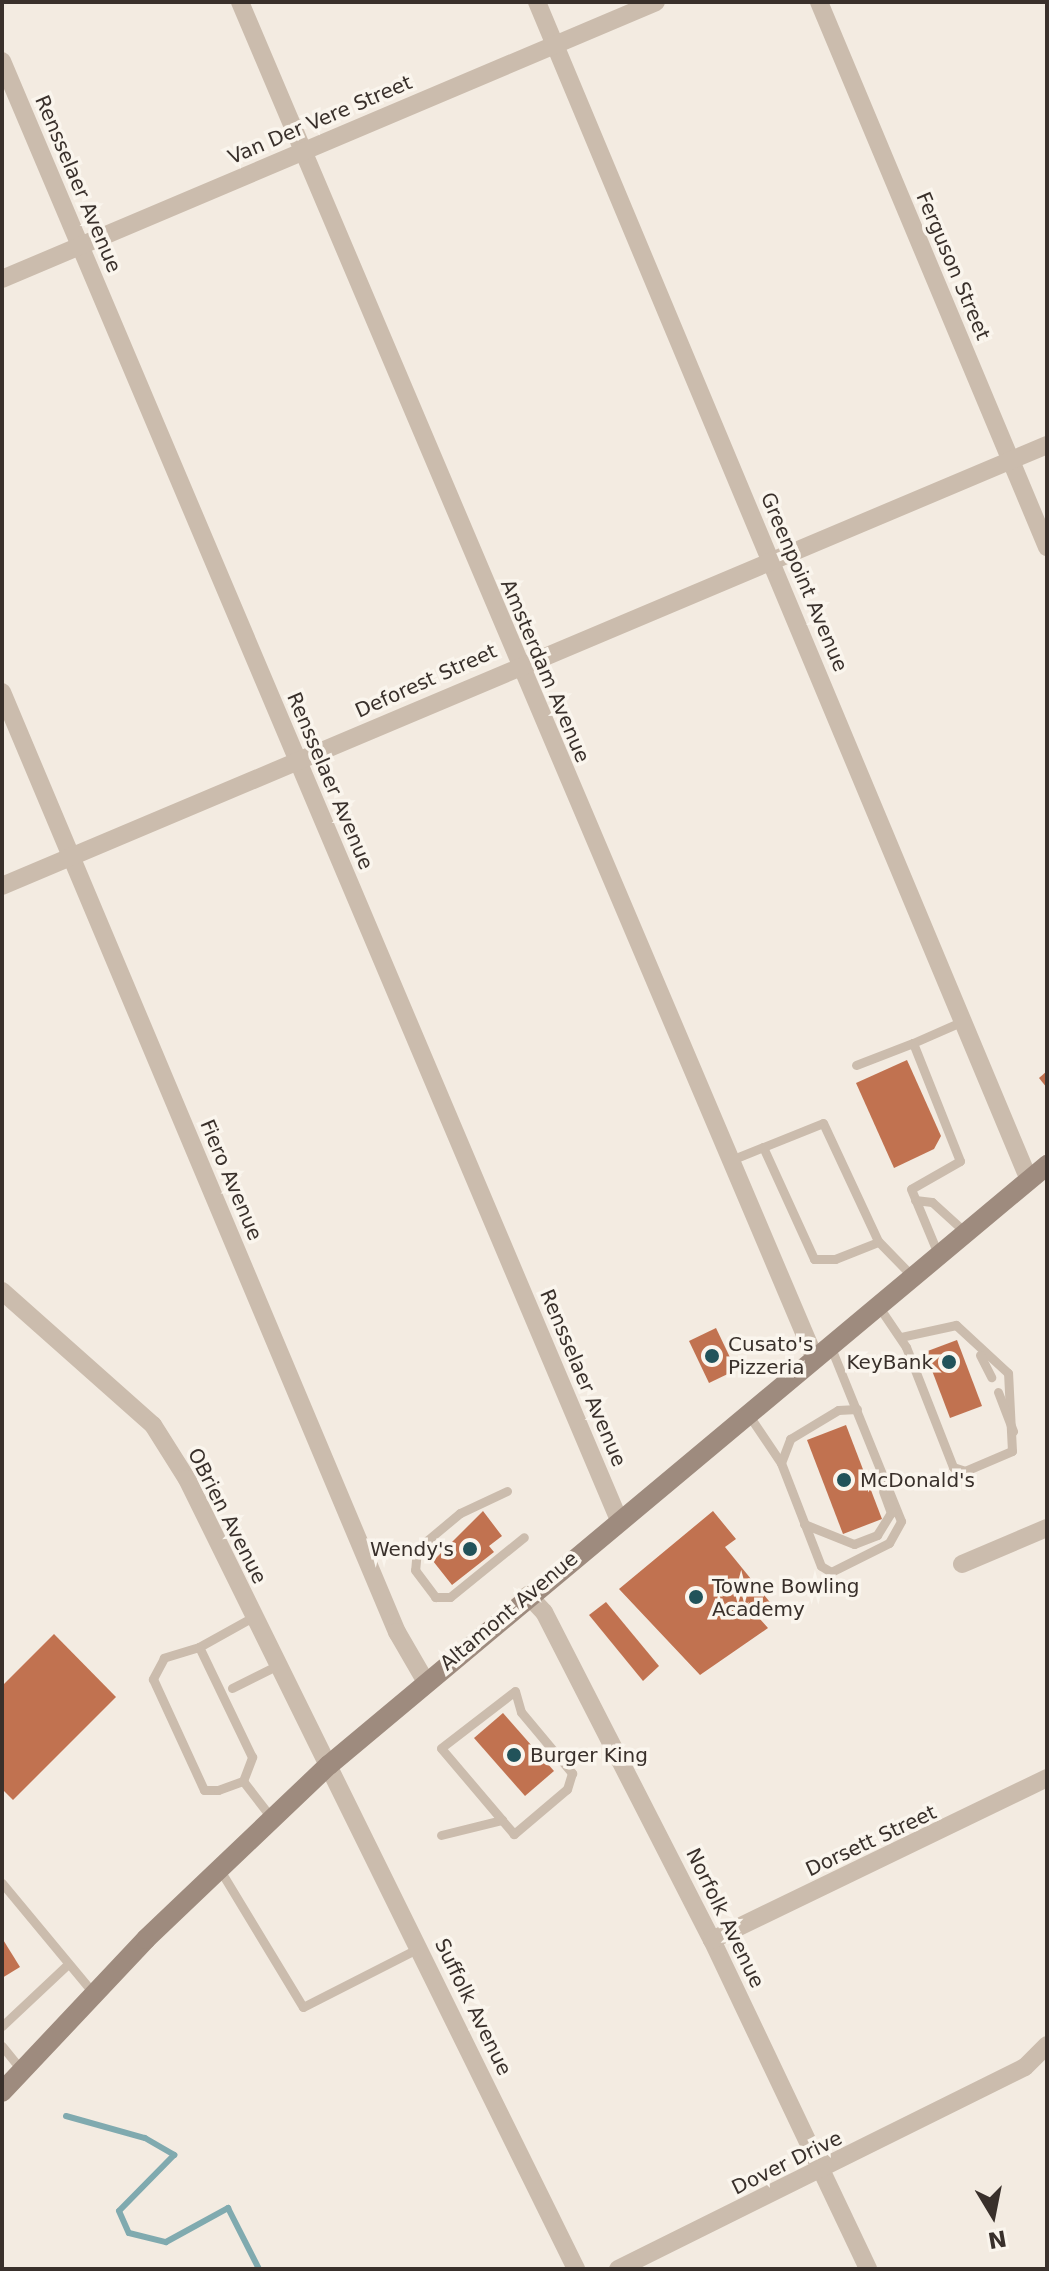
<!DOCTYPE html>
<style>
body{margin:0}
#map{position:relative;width:1049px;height:2271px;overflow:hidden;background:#f3ebe1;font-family:"DejaVu Sans",sans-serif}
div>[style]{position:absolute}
.stream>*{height:6px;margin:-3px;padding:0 3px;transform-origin:3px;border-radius:3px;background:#80aaaf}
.building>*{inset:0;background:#c17250}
.service>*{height:9px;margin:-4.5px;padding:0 4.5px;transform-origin:4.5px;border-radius:4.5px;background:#cbbcad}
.minor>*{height:18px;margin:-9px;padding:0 9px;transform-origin:9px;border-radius:9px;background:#cbbcad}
.secondary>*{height:20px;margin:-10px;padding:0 10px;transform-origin:10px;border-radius:10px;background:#9e8b7e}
.dots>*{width:22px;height:22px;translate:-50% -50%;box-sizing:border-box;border:4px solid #faf5ed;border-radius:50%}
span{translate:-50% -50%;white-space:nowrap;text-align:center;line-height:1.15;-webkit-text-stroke:7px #faf5ed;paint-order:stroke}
.street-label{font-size:20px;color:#39302b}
.poi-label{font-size:20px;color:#39302b}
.left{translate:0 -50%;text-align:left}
.right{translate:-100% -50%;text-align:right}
.frame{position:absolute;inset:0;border:4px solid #39302b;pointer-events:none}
.north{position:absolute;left:953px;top:2175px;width:80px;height:80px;-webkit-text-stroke:6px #faf5ed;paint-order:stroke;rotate:170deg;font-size:22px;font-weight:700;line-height:32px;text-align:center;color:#39302b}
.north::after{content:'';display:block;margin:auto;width:28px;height:36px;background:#39302b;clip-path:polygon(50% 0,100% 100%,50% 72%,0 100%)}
</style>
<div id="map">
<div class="stream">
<div style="left:66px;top:2116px;width:82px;rotate:15.6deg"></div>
<div style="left:145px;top:2138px;width:34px;rotate:30deg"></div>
<div style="left:174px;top:2155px;width:78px;rotate:134.5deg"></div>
<div style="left:119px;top:2211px;width:24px;rotate:66deg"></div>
<div style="left:129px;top:2233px;width:38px;rotate:14deg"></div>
<div style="left:166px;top:2242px;width:71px;rotate:-28.7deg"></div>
<div style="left:228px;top:2208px;width:68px;rotate:63.1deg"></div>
</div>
<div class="building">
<div style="clip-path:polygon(907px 1060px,941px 1136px,934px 1149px,894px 1168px,856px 1083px)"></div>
<div style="clip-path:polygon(1047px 1071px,1047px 1088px,1039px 1078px)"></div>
<div style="clip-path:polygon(716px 1328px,736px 1370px,709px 1383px,689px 1341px)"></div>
<div style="clip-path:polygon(957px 1340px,982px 1406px,950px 1418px,925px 1352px)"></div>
<div style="clip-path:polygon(846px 1425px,882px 1519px,843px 1534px,807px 1440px)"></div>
<div style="clip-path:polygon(483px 1511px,502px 1536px,489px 1546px,494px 1552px,452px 1585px,433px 1561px)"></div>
<div style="clip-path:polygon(713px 1511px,736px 1539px,725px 1547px,773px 1606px,759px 1618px,768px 1628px,700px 1675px,619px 1589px)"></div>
<div style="clip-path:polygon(606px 1602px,659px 1666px,643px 1681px,589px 1615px)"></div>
<div style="clip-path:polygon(54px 1634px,116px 1697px,13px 1800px,2px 1789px,2px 1686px)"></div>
<div style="clip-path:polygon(503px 1713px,554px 1771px,525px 1796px,474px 1738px)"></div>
<div style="clip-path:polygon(2px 1938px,20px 1967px,2px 1978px)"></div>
</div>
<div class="service">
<div style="left:913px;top:1043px;width:55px;rotate:-23.7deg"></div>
<div style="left:856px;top:1065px;width:61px;rotate:-21.1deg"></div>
<div style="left:913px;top:1043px;width:127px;rotate:68.3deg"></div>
<div style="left:960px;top:1161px;width:56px;rotate:150.3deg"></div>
<div style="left:911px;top:1189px;width:70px;rotate:67.4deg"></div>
<div style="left:763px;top:1147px;width:123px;rotate:65.5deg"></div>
<div style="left:814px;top:1259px;width:21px"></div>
<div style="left:835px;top:1259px;width:46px;rotate:-21.6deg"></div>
<div style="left:731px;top:1160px;width:99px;rotate:-21.9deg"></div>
<div style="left:823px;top:1123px;width:130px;rotate:65deg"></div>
<div style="left:878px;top:1241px;width:49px;rotate:45.8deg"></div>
<div style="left:915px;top:1200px;width:17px;rotate:7deg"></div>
<div style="left:932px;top:1202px;width:45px;rotate:42.3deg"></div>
<div style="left:879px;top:1307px;width:48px;rotate:56deg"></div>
<div style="left:906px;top:1347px;width:129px;rotate:68.6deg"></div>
<div style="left:953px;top:1467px;width:13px;rotate:18deg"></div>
<div style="left:965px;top:1471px;width:51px;rotate:-23.1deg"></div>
<div style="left:1012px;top:1451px;width:78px;rotate:-92.9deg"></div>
<div style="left:1008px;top:1373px;width:71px;rotate:-137.3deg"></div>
<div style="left:956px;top:1325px;width:56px;rotate:167.7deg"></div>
<div style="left:980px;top:1355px;width:25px;rotate:63deg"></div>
<div style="left:998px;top:1392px;width:42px;rotate:69deg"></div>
<div style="left:748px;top:1414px;width:59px;rotate:56deg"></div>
<div style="left:781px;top:1463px;width:110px;rotate:68.8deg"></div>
<div style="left:821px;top:1566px;width:12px;rotate:31deg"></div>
<div style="left:831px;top:1572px;width:65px;rotate:-26.6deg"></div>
<div style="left:889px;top:1543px;width:25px;rotate:-61deg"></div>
<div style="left:901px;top:1521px;width:190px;rotate:-112deg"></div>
<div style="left:781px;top:1463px;width:26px;rotate:-69deg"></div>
<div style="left:790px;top:1439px;width:56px;rotate:-31.1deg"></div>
<div style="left:838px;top:1410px;width:19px;rotate:-3deg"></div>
<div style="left:507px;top:1491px;width:52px;rotate:154.9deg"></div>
<div style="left:460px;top:1513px;width:56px;rotate:140.1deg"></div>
<div style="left:417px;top:1549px;width:21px;rotate:95deg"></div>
<div style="left:415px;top:1570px;width:34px;rotate:53deg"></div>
<div style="left:435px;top:1597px;width:15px"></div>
<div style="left:450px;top:1597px;width:95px;rotate:-39deg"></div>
<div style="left:804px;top:1524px;width:54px;rotate:21.8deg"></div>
<div style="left:854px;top:1544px;width:25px;rotate:-21deg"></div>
<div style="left:877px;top:1535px;width:26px;rotate:-58deg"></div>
<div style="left:891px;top:1513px;width:23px;rotate:-110deg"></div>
<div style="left:199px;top:1647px;width:37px;rotate:163deg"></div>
<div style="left:164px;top:1658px;width:24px;rotate:118deg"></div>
<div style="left:153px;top:1679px;width:122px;rotate:65.3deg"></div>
<div style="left:204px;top:1790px;width:14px"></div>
<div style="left:218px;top:1790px;width:27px;rotate:-20deg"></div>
<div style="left:243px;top:1781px;width:26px;rotate:-69deg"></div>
<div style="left:252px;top:1757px;width:122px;rotate:-115.7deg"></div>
<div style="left:199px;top:1647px;width:62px;rotate:-29.1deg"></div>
<div style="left:232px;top:1688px;width:51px;rotate:-26.6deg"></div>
<div style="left:243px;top:1781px;width:49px;rotate:52.4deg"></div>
<div style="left:441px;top:1835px;width:63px;rotate:-13.8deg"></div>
<div style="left:502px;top:1820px;width:94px;rotate:-130.3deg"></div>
<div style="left:441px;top:1748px;width:93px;rotate:-37.6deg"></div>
<div style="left:515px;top:1691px;width:22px;rotate:74deg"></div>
<div style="left:521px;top:1712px;width:80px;rotate:50.1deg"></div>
<div style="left:572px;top:1773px;width:17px;rotate:107deg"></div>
<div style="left:567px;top:1789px;width:70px;rotate:139.7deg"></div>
<div style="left:514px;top:1834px;width:18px;rotate:-131deg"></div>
<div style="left:220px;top:1870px;width:160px;rotate:58.8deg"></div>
<div style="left:303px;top:2007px;width:130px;rotate:-27deg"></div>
<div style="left:2px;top:1883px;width:144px;rotate:50.3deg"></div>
<div style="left:2px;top:2026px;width:88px;rotate:-43.2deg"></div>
<div style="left:2px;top:2046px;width:32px;rotate:51deg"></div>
</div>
<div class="minor">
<div style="left:240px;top:2px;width:1471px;rotate:67.03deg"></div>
<div style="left:537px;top:2px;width:1277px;rotate:67.33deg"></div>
<div style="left:819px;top:2px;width:591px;rotate:67.3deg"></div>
<div style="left:2px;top:61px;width:1582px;rotate:67.08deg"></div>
<div style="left:2px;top:279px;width:710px;rotate:-22.95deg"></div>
<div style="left:2px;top:692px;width:1020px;rotate:67.21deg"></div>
<div style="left:397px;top:1632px;width:58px;rotate:59.9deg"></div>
<div style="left:2px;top:886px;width:1134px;rotate:-22.88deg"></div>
<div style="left:2px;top:1291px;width:202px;rotate:41.6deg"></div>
<div style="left:153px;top:1425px;width:64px;rotate:57.8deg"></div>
<div style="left:187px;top:1479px;width:881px;rotate:63.78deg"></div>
<div style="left:962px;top:1564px;width:92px;rotate:-23deg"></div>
<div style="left:528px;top:1595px;width:23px;rotate:47deg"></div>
<div style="left:544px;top:1612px;width:369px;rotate:62.9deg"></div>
<div style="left:712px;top:1940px;width:364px;rotate:64.6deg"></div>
<div style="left:712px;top:1940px;width:372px;rotate:-25.8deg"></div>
<div style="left:618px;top:2269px;width:454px;rotate:-26.4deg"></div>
<div style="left:1025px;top:2067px;width:31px;rotate:-45deg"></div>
</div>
<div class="secondary">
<div style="left:2px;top:2092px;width:210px;rotate:-46.7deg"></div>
<div style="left:146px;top:1939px;width:253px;rotate:-43.6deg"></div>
<div style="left:329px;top:1765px;width:936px;rotate:-39.88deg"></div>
</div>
<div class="dots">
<div style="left:712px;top:1356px;background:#22535a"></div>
<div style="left:949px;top:1362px;background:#22535a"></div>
<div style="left:844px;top:1480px;background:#22535a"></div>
<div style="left:470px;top:1549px;background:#22535a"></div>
<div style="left:696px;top:1597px;background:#22535a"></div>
<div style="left:514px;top:1755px;background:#22535a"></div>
</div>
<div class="street-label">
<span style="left:320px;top:120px;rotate:-23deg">Van Der Vere Street</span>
<span style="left:78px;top:184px;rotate:67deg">Rensselaer Avenue</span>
<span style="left:953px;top:266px;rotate:67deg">Ferguson Street</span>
<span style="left:804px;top:582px;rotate:67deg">Greenpoint Avenue</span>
<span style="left:545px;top:671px;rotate:67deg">Amsterdam Avenue</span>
<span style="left:426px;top:681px;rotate:-24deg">Deforest Street</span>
<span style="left:330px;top:781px;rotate:67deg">Rensselaer Avenue</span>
<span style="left:231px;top:1180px;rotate:67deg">Fiero Avenue</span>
<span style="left:583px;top:1378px;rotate:67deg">Rensselaer Avenue</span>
<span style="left:227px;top:1516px;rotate:63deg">OBrien Avenue</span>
<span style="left:509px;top:1611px;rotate:-40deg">Altamont Avenue</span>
<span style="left:871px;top:1841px;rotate:-25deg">Dorsett Street</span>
<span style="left:725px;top:1918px;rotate:64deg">Norfolk Avenue</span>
<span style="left:473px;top:2007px;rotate:64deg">Suffolk Avenue</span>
<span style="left:787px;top:2163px;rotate:-26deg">Dover Drive</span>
</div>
<div class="poi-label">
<span class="left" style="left:728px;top:1356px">Cusato's<br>Pizzeria</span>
<span class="right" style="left:933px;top:1362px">KeyBank</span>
<span class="left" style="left:860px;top:1480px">McDonald's</span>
<span class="right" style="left:454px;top:1549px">Wendy's</span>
<span class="left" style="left:712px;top:1598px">Towne Bowling<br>Academy</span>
<span class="left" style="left:530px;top:1755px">Burger King</span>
</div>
<div class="frame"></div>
<div class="north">N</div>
</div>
